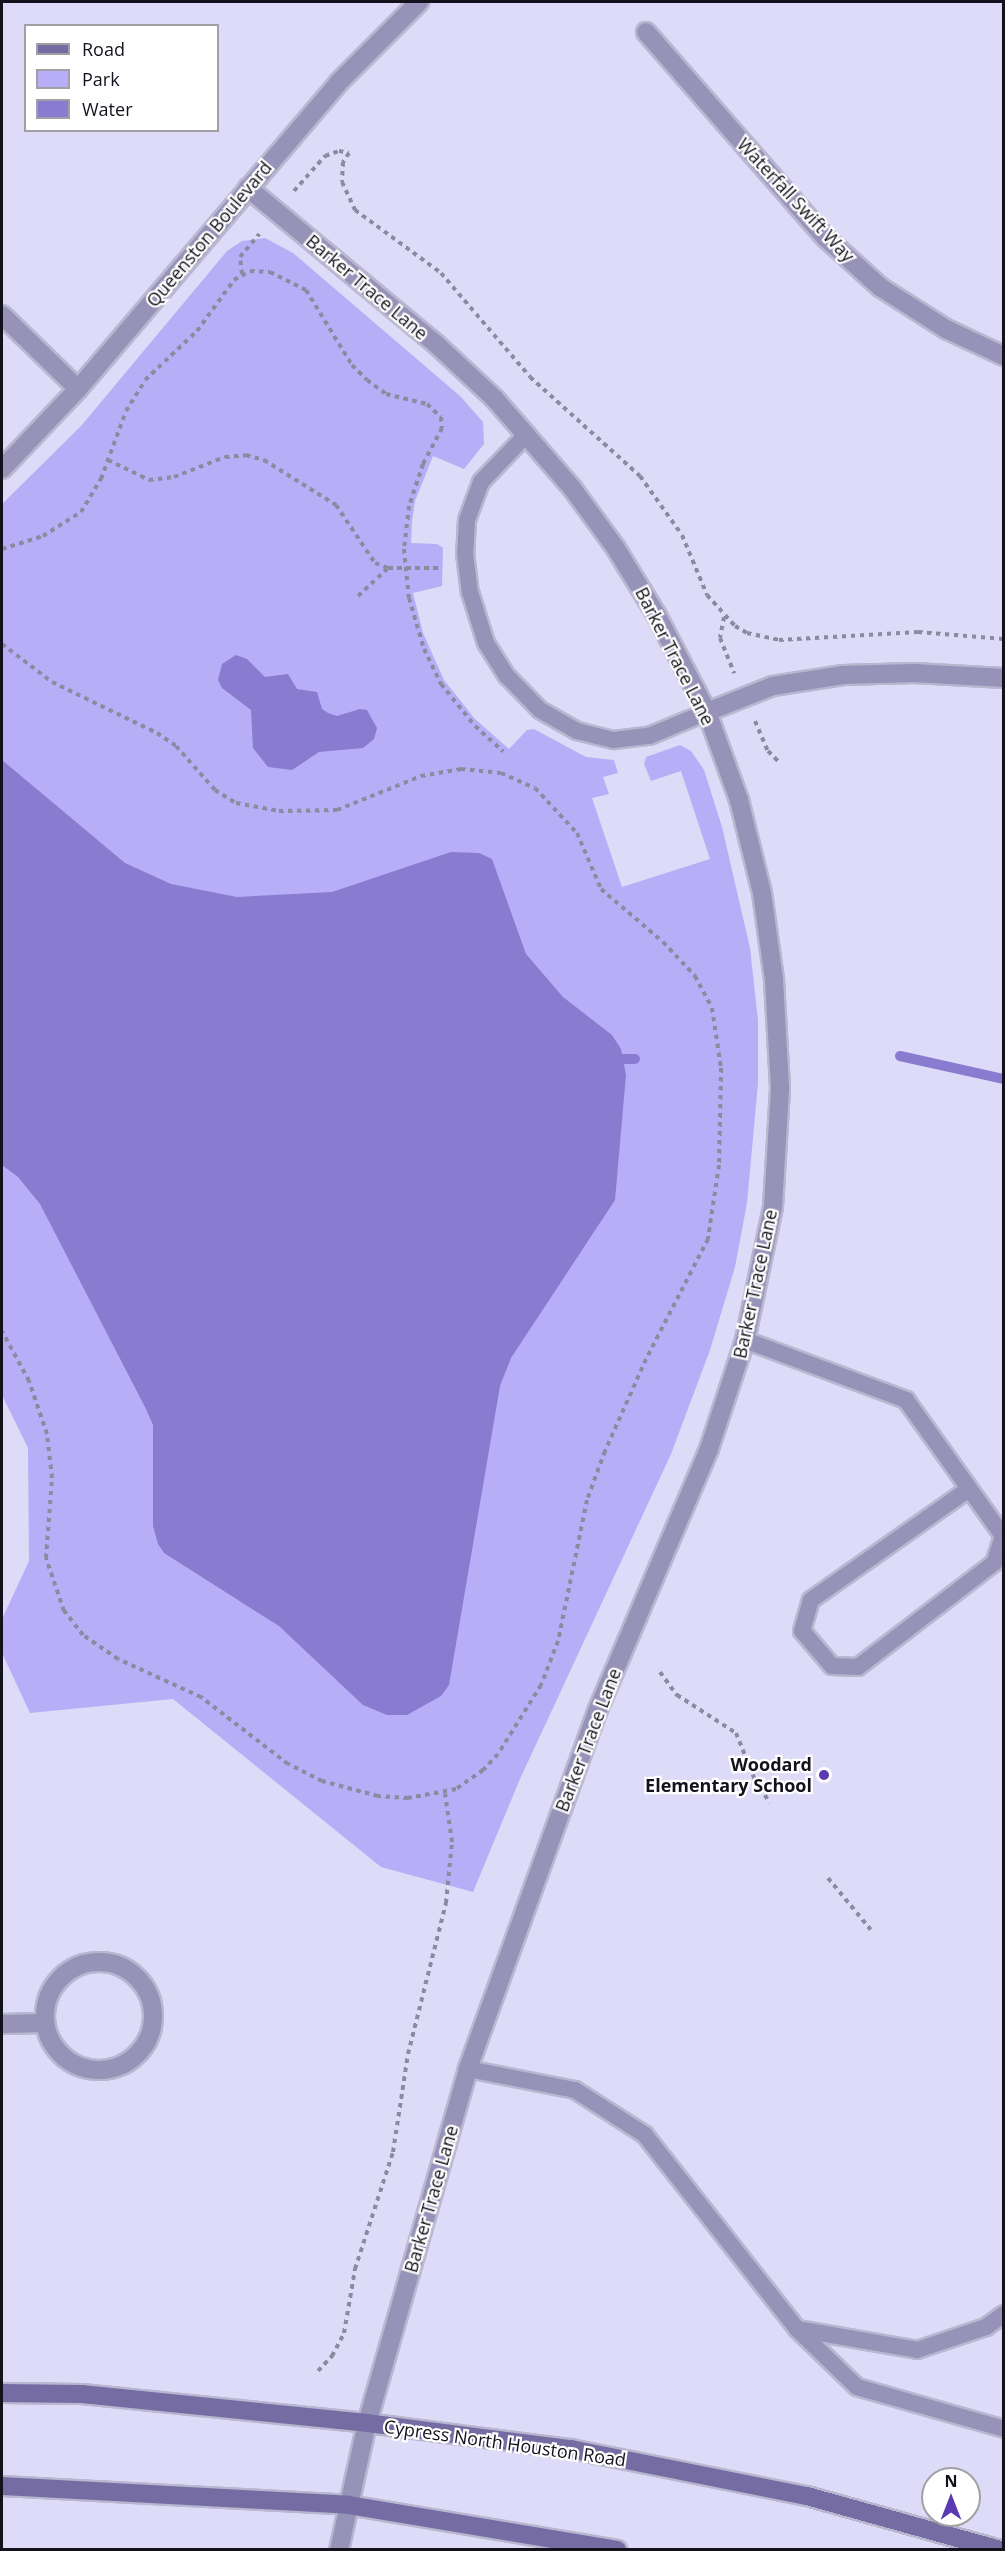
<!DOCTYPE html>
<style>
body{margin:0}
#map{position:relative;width:1005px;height:2551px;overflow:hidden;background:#dddbf7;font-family:"Open Sans",sans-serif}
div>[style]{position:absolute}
.green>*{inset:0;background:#b7aef7}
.water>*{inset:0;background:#897bcf}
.stream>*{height:10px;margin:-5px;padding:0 5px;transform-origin:5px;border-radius:5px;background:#897bcf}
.path>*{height:4px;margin-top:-2px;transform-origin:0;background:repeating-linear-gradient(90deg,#8c8a9f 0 4.5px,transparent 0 9px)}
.roads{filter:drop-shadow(2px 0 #b9b7d0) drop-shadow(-2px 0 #b9b7d0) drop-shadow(0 2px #b9b7d0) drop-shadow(0 -2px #b9b7d0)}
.lane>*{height:16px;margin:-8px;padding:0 8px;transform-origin:8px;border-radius:8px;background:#9692b8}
.street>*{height:18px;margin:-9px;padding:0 9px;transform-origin:9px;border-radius:9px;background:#9692b8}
.street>.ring{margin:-9px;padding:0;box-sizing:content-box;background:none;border:18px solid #9692b8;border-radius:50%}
.secondary>*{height:18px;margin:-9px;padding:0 9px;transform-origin:9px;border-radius:9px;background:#746ca3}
.dots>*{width:16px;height:16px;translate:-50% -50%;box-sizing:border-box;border:3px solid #fff;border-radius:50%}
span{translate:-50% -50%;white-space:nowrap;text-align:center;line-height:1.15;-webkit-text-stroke:4.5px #fff;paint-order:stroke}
.street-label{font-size:18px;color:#13121c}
.poi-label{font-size:18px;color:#13121c;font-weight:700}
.right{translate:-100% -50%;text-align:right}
.frame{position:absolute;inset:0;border:3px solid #13121c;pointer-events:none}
.legend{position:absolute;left:24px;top:24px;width:195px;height:108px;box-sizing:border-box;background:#fff;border:2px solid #a1a0a4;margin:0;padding:8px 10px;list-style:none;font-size:18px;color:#13121c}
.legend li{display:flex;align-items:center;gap:12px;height:30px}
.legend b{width:30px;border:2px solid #a1a0a4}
.north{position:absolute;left:921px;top:2467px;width:60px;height:60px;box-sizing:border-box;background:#fff;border:2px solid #a1a0a4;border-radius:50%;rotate:0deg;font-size:16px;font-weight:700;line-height:24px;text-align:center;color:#13121c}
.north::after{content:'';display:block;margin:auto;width:21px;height:27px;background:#5a3ab2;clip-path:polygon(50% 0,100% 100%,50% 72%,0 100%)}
</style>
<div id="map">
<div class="green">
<div style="clip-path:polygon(265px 238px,293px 253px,460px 396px,483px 422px,484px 444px,464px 469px,433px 456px,415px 501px,412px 521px,411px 543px,437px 544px,443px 548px,442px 586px,413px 593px,423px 633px,444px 680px,475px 719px,509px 749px,527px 730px,534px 729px,586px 757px,614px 760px,618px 773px,603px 777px,609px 794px,592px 798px,622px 887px,710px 859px,681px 771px,651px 781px,644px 764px,646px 757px,680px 745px,691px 751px,704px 770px,722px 827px,750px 948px,758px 1020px,758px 1083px,747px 1203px,735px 1267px,710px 1350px,671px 1454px,520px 1779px,473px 1892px,381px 1867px,173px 1699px,30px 1713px,2px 1653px,2px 1619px,29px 1561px,28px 1448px,2px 1395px,2px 504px,81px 426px,227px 251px,242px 241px)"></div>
</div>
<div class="water">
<div style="clip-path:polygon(236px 655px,247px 659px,265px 677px,288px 674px,297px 689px,317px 692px,322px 709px,328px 713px,337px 716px,360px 709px,367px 710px,377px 728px,374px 739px,363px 748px,319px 752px,292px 770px,268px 767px,253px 748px,251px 710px,222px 688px,218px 680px,222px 664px)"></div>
<div style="clip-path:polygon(2px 760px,125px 863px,171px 884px,237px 897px,332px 892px,451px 852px,479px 853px,492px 859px,526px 954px,563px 997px,612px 1035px,621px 1049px,626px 1075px,615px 1200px,511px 1358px,500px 1386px,449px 1685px,441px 1696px,407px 1715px,387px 1715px,363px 1705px,279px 1626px,164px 1553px,158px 1544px,153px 1526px,153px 1425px,146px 1409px,40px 1204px,18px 1177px,2px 1165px)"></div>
</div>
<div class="stream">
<div style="left:900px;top:1056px;width:107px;rotate:12.5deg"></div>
<div style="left:608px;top:1059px;width:27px"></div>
</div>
<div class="path">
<div style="left:294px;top:191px;width:47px;rotate:-48.5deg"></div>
<div style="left:325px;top:156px;width:15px;rotate:-20deg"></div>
<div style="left:339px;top:151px;width:10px;rotate:11deg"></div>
<div style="left:349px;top:153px;width:11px;rotate:124deg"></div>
<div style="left:343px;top:162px;width:20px;rotate:93deg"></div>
<div style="left:342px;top:182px;width:31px;rotate:65deg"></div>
<div style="left:355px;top:210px;width:107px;rotate:36.2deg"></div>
<div style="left:441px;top:273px;width:137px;rotate:49.4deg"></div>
<div style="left:530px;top:377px;width:148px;rotate:42deg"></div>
<div style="left:640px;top:476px;width:72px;rotate:54.6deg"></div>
<div style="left:682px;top:535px;width:65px;rotate:67.4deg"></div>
<div style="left:707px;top:595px;width:42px;rotate:47.9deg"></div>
<div style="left:735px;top:626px;width:14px;rotate:30deg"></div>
<div style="left:747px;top:633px;width:33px;rotate:12deg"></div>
<div style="left:779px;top:640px;width:139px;rotate:-3.3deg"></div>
<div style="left:918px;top:632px;width:86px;rotate:4.7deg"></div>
<div style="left:242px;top:274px;width:17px;rotate:-97deg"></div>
<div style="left:240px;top:257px;width:30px;rotate:-50deg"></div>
<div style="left:108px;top:460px;width:46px;rotate:26deg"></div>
<div style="left:149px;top:480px;width:25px;rotate:-7deg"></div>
<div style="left:174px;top:477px;width:55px;rotate:-21.4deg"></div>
<div style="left:225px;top:457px;width:21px;rotate:-5deg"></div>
<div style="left:246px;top:455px;width:19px;rotate:16deg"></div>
<div style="left:264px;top:460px;width:85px;rotate:32deg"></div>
<div style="left:336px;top:505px;width:70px;rotate:56.1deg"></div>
<div style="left:375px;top:563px;width:14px;rotate:21deg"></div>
<div style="left:388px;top:568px;width:52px"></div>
<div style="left:2px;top:549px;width:43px;rotate:-17.6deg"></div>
<div style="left:43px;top:536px;width:45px;rotate:-32.3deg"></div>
<div style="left:81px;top:512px;width:39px;rotate:-59deg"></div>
<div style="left:101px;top:479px;width:72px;rotate:-69.8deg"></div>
<div style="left:126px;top:411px;width:36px;rotate:-58deg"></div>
<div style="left:145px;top:380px;width:71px;rotate:-43.3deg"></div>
<div style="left:197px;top:331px;width:63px;rotate:-54deg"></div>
<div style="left:234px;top:280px;width:18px;rotate:-29deg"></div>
<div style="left:250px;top:271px;width:20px;rotate:3deg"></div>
<div style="left:270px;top:272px;width:40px;rotate:26.6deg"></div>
<div style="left:306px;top:290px;width:88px;rotate:58.5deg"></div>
<div style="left:352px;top:365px;width:21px;rotate:45deg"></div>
<div style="left:367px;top:380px;width:24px;rotate:36deg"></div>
<div style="left:386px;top:394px;width:42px;rotate:13.7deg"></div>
<div style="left:427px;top:404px;width:19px;rotate:43deg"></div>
<div style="left:441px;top:417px;width:11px;rotate:85deg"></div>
<div style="left:442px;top:428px;width:41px;rotate:117.8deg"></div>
<div style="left:423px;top:464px;width:44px;rotate:108.4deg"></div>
<div style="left:409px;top:506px;width:43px;rotate:96.6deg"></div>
<div style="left:404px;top:549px;width:49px;rotate:84.2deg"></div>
<div style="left:409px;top:598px;width:53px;rotate:73.6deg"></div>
<div style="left:424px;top:649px;width:39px;rotate:64deg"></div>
<div style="left:441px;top:684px;width:54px;rotate:51deg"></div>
<div style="left:475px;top:726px;width:38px;rotate:42deg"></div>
<div style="left:358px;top:596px;width:40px;rotate:-43deg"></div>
<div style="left:724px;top:617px;width:21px;rotate:101deg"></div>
<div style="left:720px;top:638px;width:38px;rotate:68deg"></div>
<div style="left:2px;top:644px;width:63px;rotate:37.2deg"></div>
<div style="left:52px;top:682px;width:117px;rotate:25.9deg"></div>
<div style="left:157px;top:733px;width:23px;rotate:34deg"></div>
<div style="left:176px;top:746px;width:59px;rotate:48.4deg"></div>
<div style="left:215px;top:790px;width:25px;rotate:32deg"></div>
<div style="left:236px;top:803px;width:44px;rotate:10.5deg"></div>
<div style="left:279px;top:811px;width:58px;rotate:-1deg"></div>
<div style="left:337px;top:810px;width:91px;rotate:-22deg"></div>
<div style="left:421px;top:776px;width:41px;rotate:-9.9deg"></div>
<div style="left:461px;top:769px;width:40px;rotate:5.7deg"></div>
<div style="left:501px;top:773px;width:37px;rotate:24deg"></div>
<div style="left:535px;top:788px;width:62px;rotate:47deg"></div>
<div style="left:577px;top:833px;width:61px;rotate:66.8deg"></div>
<div style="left:601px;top:889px;width:82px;rotate:40.5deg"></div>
<div style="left:663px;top:942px;width:47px;rotate:46.7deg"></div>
<div style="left:695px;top:976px;width:36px;rotate:62deg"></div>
<div style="left:712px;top:1008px;width:61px;rotate:81.5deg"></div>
<div style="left:721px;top:1068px;width:97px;rotate:91.2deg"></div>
<div style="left:719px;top:1165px;width:75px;rotate:98.5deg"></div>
<div style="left:708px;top:1239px;width:135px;rotate:117.3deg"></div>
<div style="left:646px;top:1359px;width:101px;rotate:114deg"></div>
<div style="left:605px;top:1451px;width:52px;rotate:110.2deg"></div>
<div style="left:587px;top:1500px;width:144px;rotate:101.6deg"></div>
<div style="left:558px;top:1641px;width:47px;rotate:111.1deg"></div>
<div style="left:541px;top:1685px;width:81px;rotate:121.9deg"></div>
<div style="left:498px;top:1754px;width:22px;rotate:133deg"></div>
<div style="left:483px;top:1770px;width:33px;rotate:145deg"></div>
<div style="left:456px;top:1789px;width:49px;rotate:169.4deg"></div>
<div style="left:408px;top:1798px;width:30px;rotate:-176deg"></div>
<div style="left:378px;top:1796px;width:58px;rotate:-165deg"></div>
<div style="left:322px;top:1781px;width:38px;rotate:-153deg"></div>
<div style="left:288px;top:1764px;width:110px;rotate:-142.4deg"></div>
<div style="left:201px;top:1697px;width:91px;rotate:-155.4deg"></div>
<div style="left:118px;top:1659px;width:42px;rotate:-145.6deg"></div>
<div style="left:83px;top:1635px;width:31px;rotate:-128deg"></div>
<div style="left:64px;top:1611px;width:56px;rotate:-108.8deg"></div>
<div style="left:46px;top:1558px;width:80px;rotate:-85.7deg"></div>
<div style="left:52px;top:1478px;width:44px;rotate:-96.5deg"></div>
<div style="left:47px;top:1434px;width:56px;rotate:-108.8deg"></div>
<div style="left:29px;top:1381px;width:57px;rotate:-118.4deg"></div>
<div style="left:755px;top:721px;width:33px;rotate:67deg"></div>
<div style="left:768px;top:751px;width:16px;rotate:45deg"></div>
<div style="left:660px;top:1672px;width:29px;rotate:54deg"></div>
<div style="left:677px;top:1695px;width:70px;rotate:32.8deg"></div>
<div style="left:736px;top:1733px;width:51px;rotate:68deg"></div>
<div style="left:755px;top:1780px;width:27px;rotate:57deg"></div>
<div style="left:828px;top:1878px;width:67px;rotate:50.4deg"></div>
<div style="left:318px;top:2371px;width:21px;rotate:-47deg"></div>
<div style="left:332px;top:2356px;width:26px;rotate:-62deg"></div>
<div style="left:344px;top:2333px;width:65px;rotate:-80.2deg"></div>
<div style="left:355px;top:2269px;width:123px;rotate:-72deg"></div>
<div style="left:393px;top:2152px;width:99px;rotate:-81.3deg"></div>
<div style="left:408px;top:2054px;width:156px;rotate:-75.9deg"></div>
<div style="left:446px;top:1903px;width:61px;rotate:-84.4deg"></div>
<div style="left:452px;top:1842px;width:49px;rotate:-98.1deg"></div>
</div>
<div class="roads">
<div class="lane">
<div style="left:527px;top:434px;width:66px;rotate:133.8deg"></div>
<div style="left:481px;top:482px;width:40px;rotate:110.2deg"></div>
<div style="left:467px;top:520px;width:33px;rotate:93deg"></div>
<div style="left:465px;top:553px;width:39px;rotate:83deg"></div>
<div style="left:470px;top:592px;width:53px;rotate:72.6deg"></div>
<div style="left:486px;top:643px;width:39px;rotate:58deg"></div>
<div style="left:507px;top:676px;width:47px;rotate:45.9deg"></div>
<div style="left:540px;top:710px;width:43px;rotate:29.6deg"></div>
<div style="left:577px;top:731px;width:38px;rotate:14deg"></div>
<div style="left:614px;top:740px;width:35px;rotate:-7deg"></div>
<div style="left:649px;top:736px;width:63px;rotate:-22.5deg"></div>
<div style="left:745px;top:1340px;width:172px;rotate:20.4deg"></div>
<div style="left:906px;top:1400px;width:167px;rotate:54.5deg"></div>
<div style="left:1003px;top:1536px;width:28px;rotate:108deg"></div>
<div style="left:994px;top:1563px;width:171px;rotate:142.6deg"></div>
<div style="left:858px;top:1667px;width:26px;rotate:-178deg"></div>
<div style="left:832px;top:1666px;width:46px;rotate:-130.6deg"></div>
<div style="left:802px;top:1631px;width:32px;rotate:-74deg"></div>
<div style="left:811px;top:1600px;width:193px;rotate:-35.1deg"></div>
<div style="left:468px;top:2069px;width:109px;rotate:11.1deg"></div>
<div style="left:575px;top:2090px;width:83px;rotate:32.7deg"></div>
<div style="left:645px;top:2135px;width:246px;rotate:51.9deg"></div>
<div style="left:797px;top:2329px;width:83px;rotate:44deg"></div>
<div style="left:857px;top:2387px;width:153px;rotate:15.9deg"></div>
<div style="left:797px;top:2329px;width:122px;rotate:9.9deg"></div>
<div style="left:917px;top:2350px;width:73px;rotate:-18.4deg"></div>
<div style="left:986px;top:2327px;width:22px;rotate:-36deg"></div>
</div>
<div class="street">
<div style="left:646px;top:32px;width:274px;rotate:48.9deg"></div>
<div style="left:826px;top:238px;width:73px;rotate:42.2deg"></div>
<div style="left:880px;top:287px;width:78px;rotate:32.5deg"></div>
<div style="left:946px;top:329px;width:64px;rotate:25deg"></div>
<div style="left:248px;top:188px;width:244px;rotate:39.7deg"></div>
<div style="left:436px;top:344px;width:79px;rotate:43deg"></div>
<div style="left:494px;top:398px;width:119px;rotate:49.1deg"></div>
<div style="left:572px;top:488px;width:73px;rotate:53.9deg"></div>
<div style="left:615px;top:547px;width:79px;rotate:58.5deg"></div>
<div style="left:656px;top:614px;width:110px;rotate:62.5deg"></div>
<div style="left:707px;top:712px;width:94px;rotate:70deg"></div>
<div style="left:739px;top:800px;width:96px;rotate:76.1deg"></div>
<div style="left:762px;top:893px;width:88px;rotate:82.1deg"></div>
<div style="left:774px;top:980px;width:109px;rotate:86.8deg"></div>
<div style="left:780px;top:1089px;width:118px;rotate:93.4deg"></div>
<div style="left:773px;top:1207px;width:136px;rotate:101.9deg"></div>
<div style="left:745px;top:1340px;width:115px;rotate:108.3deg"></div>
<div style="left:709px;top:1449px;width:286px;rotate:113.1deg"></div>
<div style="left:597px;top:1712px;width:380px;rotate:109.9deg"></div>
<div style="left:468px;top:2069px;width:368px;rotate:105.9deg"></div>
<div style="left:367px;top:2423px;width:130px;rotate:102.4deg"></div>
<div style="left:2px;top:315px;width:106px;rotate:44.2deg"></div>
<div style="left:2px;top:469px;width:110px;rotate:-46.5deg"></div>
<div style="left:78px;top:389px;width:402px;rotate:-49.6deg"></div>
<div style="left:338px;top:83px;width:115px;rotate:-45deg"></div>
<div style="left:707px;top:712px;width:71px;rotate:-21.5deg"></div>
<div style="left:773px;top:686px;width:71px;rotate:-8.9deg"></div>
<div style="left:843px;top:675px;width:71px;rotate:-1.6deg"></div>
<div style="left:914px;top:673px;width:90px;rotate:3.2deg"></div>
<div class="ring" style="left:45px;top:1962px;width:90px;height:90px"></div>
<div style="left:2px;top:2024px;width:43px;rotate:-1.3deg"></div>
</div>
<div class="secondary">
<div style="left:2px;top:2393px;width:80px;rotate:0.7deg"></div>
<div style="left:82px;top:2394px;width:286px;rotate:5.8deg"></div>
<div style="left:367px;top:2423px;width:206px;rotate:7.3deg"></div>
<div style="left:571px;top:2449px;width:241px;rotate:11.3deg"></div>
<div style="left:807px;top:2496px;width:200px;rotate:15.6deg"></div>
<div style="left:2px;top:2486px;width:348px;rotate:3.1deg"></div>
<div style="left:349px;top:2505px;width:272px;rotate:9.5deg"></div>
</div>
</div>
<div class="dots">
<div style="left:824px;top:1775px;background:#5a3ab2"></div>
</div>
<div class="street-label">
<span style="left:796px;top:200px;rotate:47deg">Waterfall Swift Way</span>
<span style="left:209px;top:234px;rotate:-50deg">Queenston Boulevard</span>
<span style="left:367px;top:287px;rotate:40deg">Barker Trace Lane</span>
<span style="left:675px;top:656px;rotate:63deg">Barker Trace Lane</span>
<span style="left:755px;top:1284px;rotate:-78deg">Barker Trace Lane</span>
<span style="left:588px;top:1740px;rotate:-69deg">Barker Trace Lane</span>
<span style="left:431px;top:2199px;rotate:-74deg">Barker Trace Lane</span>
<span style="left:505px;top:2443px;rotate:8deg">Cypress North Houston Road</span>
</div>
<div class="poi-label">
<span class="right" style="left:812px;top:1775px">Woodard<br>Elementary School</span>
</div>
<div class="frame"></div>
<ul class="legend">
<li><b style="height:8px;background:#746ca3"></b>Road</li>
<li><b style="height:16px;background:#b7aef7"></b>Park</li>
<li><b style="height:16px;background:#897bcf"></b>Water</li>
</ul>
<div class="north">N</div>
</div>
